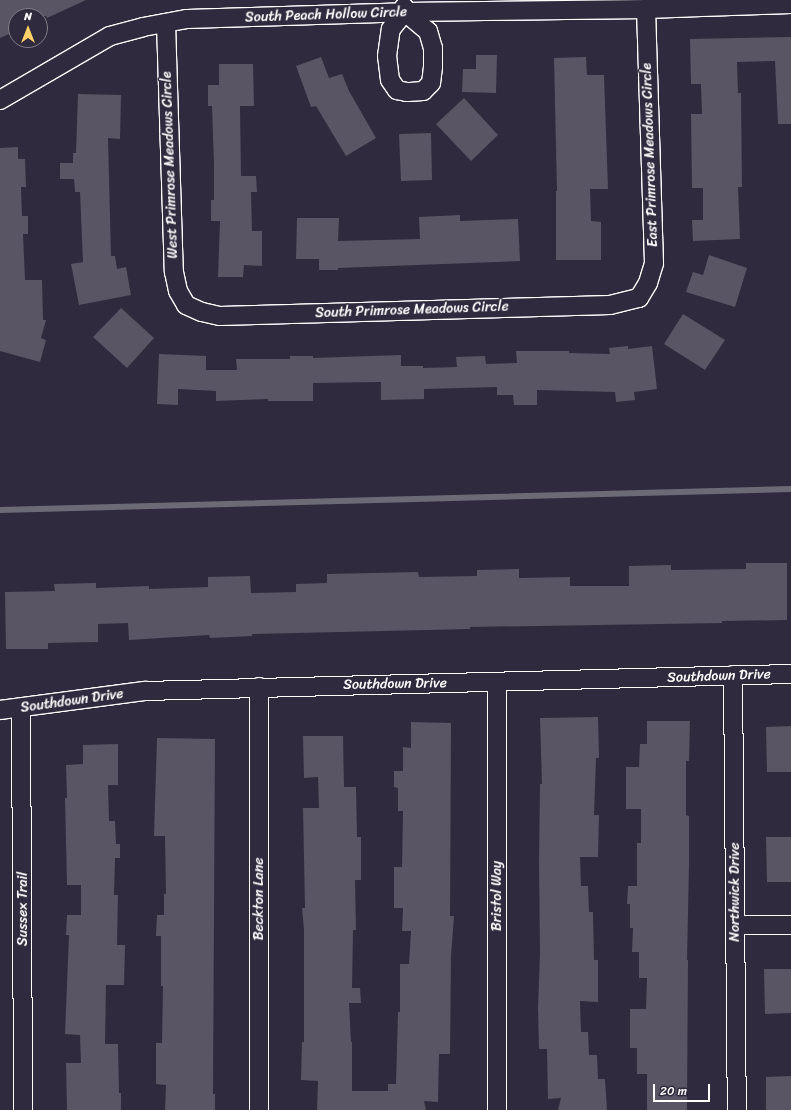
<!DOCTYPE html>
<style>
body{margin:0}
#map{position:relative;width:791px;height:1110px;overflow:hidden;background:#2f2a3d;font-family:Sriracha,sans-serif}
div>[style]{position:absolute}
.stream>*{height:5.5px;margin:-2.75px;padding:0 2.75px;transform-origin:2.75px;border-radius:2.75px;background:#6d6a77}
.building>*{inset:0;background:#595564}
.roads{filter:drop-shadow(1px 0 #fff) drop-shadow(-1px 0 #fff) drop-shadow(0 1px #fff) drop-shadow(0 -1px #fff)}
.street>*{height:18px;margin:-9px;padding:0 9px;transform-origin:9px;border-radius:9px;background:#2f2a3d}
span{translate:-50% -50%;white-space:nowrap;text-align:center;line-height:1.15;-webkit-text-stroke:3px #2f2a3d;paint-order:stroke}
.street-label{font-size:14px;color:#fff}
.north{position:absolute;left:8px;top:8px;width:40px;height:40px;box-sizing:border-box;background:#2f2a3d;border:1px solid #827f8b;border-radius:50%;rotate:0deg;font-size:11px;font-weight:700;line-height:16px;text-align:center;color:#fff}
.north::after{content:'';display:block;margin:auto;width:14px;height:18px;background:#ffd166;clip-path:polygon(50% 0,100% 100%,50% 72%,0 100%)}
.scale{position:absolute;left:653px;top:1084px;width:57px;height:18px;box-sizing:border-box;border:2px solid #fff;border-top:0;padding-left:5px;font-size:12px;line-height:14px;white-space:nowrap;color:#fff;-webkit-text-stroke:3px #2f2a3d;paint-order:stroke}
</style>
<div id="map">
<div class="stream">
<div style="left:0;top:510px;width:791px;rotate:-1.52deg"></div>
</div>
<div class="building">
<div style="clip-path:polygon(0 0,86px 0,47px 18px,46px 16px,16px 16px,16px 31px,0 38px)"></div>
<div style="clip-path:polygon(791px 37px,791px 124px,778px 124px,775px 61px,737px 62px,738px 93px,741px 93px,742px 187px,738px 187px,740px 239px,693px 241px,692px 220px,703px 220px,703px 188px,692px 188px,691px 114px,702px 114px,701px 84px,691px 84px,690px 39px)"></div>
<div style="clip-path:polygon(476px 55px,497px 55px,496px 93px,462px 92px,463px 69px,476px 69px)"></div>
<div style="clip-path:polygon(321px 57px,329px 78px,342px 74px,349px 91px,376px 138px,346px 156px,316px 106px,311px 107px,296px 66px)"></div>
<div style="clip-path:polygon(586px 57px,587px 75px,604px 75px,608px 189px,590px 189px,591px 221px,601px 222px,601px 260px,556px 260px,556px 191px,557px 191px,554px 58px)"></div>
<div style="clip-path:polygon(219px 64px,253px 64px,254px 106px,240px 106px,241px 176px,256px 176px,257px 192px,251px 192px,252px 231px,262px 231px,262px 266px,244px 265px,243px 277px,218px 277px,220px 221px,211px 221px,211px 200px,214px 200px,214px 164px,212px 106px,208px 106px,208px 85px,219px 85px)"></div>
<div style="clip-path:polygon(78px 94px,121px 95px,120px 139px,108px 138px,111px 256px,115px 256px,117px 269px,126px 267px,131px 295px,79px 305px,71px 264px,83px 262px,80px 192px,75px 192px,74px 179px,60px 179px,60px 163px,73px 163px,73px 153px,76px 153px)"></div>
<div style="clip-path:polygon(464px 98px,498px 135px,471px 161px,436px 124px)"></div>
<div style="clip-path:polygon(431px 133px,432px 180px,401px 181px,399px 134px)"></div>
<div style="clip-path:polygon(18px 147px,18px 159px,25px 159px,26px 187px,21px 187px,22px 216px,28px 216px,28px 234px,23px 234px,25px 280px,42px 280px,43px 320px,46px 320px,41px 338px,46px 340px,40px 362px,0 351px,0 148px)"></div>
<div style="clip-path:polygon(460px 215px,460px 221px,518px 219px,520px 261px,338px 268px,338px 270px,319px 270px,319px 259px,296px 259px,297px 218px,339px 218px,338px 241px,420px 239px,419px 217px)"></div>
<div style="clip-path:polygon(709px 255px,747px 268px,735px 307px,686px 292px,693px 272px,703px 275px)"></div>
<div style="clip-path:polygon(121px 308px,154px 338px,127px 368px,93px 337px)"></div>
<div style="clip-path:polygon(683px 314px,725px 340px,705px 370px,664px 344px)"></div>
<div style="clip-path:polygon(628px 346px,628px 349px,652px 346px,657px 389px,634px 392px,635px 400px,616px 402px,615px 392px,537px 390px,537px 405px,514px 405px,513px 395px,497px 395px,497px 387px,424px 389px,424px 399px,381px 400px,381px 382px,313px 383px,313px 401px,268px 401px,268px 399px,216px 401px,216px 391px,178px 389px,178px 405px,157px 404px,159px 354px,206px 356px,206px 370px,237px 370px,236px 359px,290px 359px,290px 356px,313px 356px,313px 358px,401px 355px,401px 366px,423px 366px,423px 368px,457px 367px,456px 357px,485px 356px,486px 364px,517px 363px,516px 351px,569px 351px,569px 353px,610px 354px,609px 348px)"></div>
<div style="clip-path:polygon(746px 563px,787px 563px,787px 620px,722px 621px,722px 623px,470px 627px,470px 629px,252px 634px,252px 636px,210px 638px,209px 635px,129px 640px,128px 623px,98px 624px,98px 642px,48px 643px,48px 649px,6px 649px,5px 592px,55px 591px,54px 584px,96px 583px,96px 588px,149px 586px,149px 589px,208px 587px,208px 577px,250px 576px,251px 593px,296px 592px,296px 584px,327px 583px,327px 574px,418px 572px,419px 577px,477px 576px,477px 570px,519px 569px,519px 578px,570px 577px,570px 586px,629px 586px,629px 566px,671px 565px,671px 570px,746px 569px)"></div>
<div style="clip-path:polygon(598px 717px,599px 758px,596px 758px,594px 815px,599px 815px,598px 857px,580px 857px,581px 886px,588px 886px,589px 912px,593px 912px,594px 960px,598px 960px,598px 1002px,580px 1001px,581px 1032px,588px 1032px,589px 1055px,597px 1055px,598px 1079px,605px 1079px,607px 1110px,558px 1110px,561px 1098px,548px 1099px,547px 1049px,539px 1049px,538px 1009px,540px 953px,539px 864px,540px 784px,542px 784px,540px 718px)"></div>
<div style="clip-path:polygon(647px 721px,690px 721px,689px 761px,686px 761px,686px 815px,689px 816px,689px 865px,687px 960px,688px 960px,687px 1110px,647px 1110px,647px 1074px,637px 1074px,637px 1048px,630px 1048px,630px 1009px,646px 1009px,647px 978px,639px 978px,639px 952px,632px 952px,633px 928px,630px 928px,630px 904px,627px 904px,628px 886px,637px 886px,637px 843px,641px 843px,641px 809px,626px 809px,626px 767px,639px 767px,640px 744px,647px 744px)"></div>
<div style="clip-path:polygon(411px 722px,451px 723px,450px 916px,454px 916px,451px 956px,450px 1054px,439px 1054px,438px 1102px,424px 1101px,426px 1110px,317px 1110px,318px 1081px,301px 1080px,302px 1042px,304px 1042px,304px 930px,302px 908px,305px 908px,303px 808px,319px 808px,318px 777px,304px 778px,303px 736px,343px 736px,344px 787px,356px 787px,357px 837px,361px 837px,361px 880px,355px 880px,356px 930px,353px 930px,352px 988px,360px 988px,361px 1003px,349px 1003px,351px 1042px,352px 1042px,352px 1091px,388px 1091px,388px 1084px,396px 1084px,398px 1012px,400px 1012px,400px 964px,409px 964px,411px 931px,402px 931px,403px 908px,394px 908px,394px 867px,402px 867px,403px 811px,398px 811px,398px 788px,394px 787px,394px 771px,403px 771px,403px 747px,411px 748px)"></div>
<div style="clip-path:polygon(791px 726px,791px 772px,767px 772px,766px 727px)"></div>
<div style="clip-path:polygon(157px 738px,215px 739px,213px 1094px,215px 1094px,215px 1110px,165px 1110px,166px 1085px,156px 1084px,156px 1043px,162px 1043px,163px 986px,161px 986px,161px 936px,156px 936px,157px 915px,164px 915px,164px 894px,166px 894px,165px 836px,154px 836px)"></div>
<div style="clip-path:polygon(118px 744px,118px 785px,108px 785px,109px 821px,115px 821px,116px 844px,120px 844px,120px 858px,115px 858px,114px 895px,118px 895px,117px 945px,125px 945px,124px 985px,106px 985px,105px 1044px,118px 1044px,119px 1093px,121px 1093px,121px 1110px,67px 1110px,66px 1063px,81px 1063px,80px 1035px,65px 1034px,69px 935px,66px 935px,67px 915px,81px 915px,81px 885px,67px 885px,65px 798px,67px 798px,66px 765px,83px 764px,83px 745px)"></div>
<div style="clip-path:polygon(766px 837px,791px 837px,791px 882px,767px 882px)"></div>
<div style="clip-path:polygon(764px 969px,791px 969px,791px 1013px,765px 1014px)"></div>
<div style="clip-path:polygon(791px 1076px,791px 1110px,766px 1110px,766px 1077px)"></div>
</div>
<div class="roads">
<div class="street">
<div style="left:404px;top:7px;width:5px;rotate:79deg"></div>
<div style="left:405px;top:12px;width:30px;rotate:40deg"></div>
<div style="left:428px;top:31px;width:18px;rotate:74deg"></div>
<div style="left:433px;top:48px;width:19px;rotate:90deg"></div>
<div style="left:433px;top:67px;width:16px;rotate:97deg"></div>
<div style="left:431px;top:83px;width:11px;rotate:135deg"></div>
<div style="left:423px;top:91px;width:16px;rotate:176deg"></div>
<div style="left:407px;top:92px;width:10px;rotate:-169deg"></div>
<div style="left:397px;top:90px;width:12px;rotate:-125deg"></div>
<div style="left:390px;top:80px;width:24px;rotate:-97deg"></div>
<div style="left:387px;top:56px;width:27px;rotate:-82deg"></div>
<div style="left:391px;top:29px;width:22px;rotate:-51deg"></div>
<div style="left:166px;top:23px;width:249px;rotate:88.2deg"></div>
<div style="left:174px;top:272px;width:19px;rotate:78deg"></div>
<div style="left:178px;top:291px;width:16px;rotate:60deg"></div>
<div style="left:186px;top:305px;width:17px;rotate:24deg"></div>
<div style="left:202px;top:312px;width:18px;rotate:13deg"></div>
<div style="left:220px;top:316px;width:390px;rotate:-1.6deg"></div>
<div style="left:610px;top:305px;width:30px;rotate:-14deg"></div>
<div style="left:639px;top:298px;width:17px;rotate:-59deg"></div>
<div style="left:648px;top:283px;width:21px;rotate:-73deg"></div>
<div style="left:654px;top:263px;width:254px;rotate:-91.8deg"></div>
<div style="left:0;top:100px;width:127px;rotate:-30.2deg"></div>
<div style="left:110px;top:36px;width:34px;rotate:-15deg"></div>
<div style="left:143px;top:27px;width:45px;rotate:-10.3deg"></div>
<div style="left:187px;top:19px;width:218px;rotate:-1.8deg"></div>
<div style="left:405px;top:12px;width:241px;rotate:-0.7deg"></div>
<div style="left:646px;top:9px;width:145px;rotate:-2deg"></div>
<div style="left:733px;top:675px;width:435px;rotate:89.5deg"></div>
<div style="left:259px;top:687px;width:423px;rotate:90deg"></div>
<div style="left:21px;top:708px;width:402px;rotate:89.7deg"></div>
<div style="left:0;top:710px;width:146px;rotate:-7.5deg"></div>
<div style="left:145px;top:691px;width:646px;rotate:-1.51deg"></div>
<div style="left:735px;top:925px;width:56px"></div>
<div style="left:497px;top:1110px;width:428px;rotate:-90deg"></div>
</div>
</div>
<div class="street-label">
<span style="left:326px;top:15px;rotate:-2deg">South Peach Hollow Circle</span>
<span style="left:650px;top:155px;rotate:-92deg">East Primrose Meadows Circle</span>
<span style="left:170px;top:165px;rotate:-92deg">West Primrose Meadows Circle</span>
<span style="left:412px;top:310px;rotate:-2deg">South Primrose Meadows Circle</span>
<span style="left:719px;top:676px;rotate:-2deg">Southdown Drive</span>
<span style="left:395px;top:684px;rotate:-1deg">Southdown Drive</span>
<span style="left:72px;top:701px;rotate:-8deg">Southdown Drive</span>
<span style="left:735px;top:892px;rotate:-90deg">Northwick Drive</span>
<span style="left:497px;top:896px;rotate:-90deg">Bristol Way</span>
<span style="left:259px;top:899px;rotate:-90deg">Beckton Lane</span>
<span style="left:23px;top:909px;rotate:-90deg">Sussex Trail</span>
</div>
<div class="north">N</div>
<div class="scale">20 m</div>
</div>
